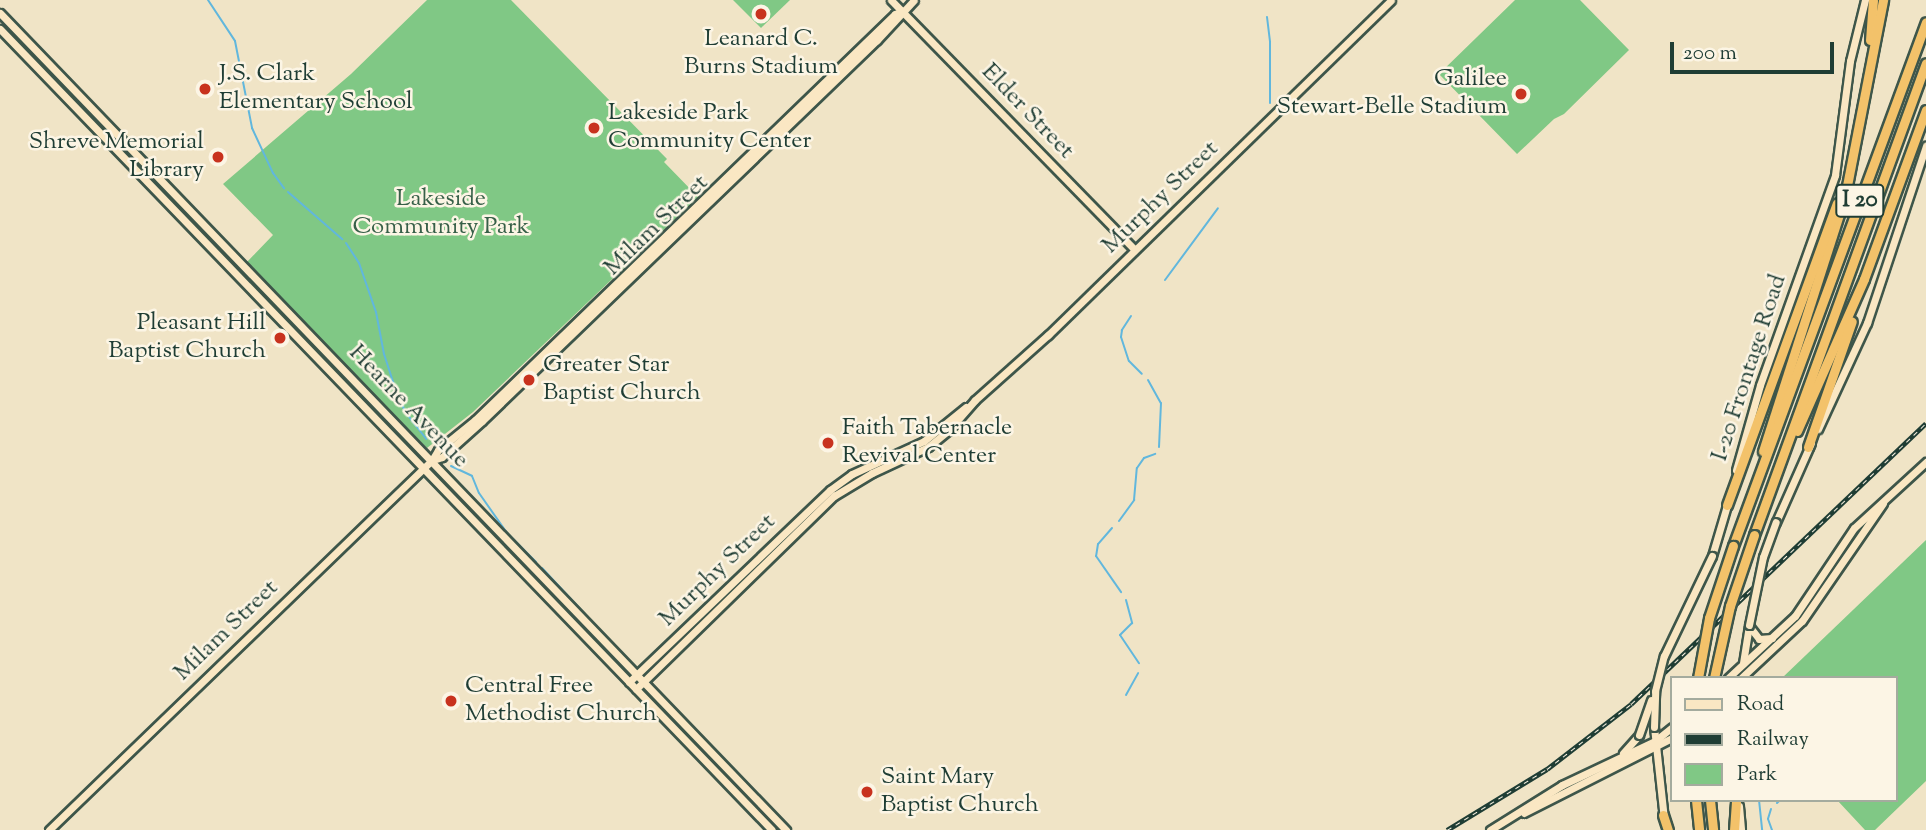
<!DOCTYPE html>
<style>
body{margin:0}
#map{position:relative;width:1926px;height:830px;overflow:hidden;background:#f0e4c6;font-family:"Sorts Mill Goudy",serif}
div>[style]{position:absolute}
.green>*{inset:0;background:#80c885}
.stream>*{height:2px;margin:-1px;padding:0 1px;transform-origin:1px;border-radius:1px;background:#61b7dd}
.roads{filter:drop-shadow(2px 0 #3e564a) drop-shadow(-2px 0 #3e564a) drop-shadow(0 2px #3e564a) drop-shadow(0 -2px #3e564a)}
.secondary>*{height:7px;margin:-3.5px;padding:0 3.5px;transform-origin:3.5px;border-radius:3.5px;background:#fae7c3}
.highway>*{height:9px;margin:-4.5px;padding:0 4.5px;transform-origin:4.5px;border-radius:4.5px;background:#f3c26a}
.rail>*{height:4.5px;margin-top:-2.25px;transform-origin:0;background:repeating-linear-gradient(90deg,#fcf5e5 0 5px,#1f3d34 0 10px);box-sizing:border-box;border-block:2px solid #1f3d34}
.bridges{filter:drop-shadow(2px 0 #3e564a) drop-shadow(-2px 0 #3e564a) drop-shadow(0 2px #3e564a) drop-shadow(0 -2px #3e564a)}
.secondary-bridge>*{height:7px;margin:-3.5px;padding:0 3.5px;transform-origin:3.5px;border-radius:3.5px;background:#fae7c3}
.highway-bridge>*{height:9px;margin:-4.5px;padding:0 4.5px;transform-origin:4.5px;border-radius:4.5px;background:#f3c26a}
.dots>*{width:19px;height:19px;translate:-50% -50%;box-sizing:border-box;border:4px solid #fcf5e5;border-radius:50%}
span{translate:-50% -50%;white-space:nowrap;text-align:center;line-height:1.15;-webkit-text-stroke:5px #fcf5e5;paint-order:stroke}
.shield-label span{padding:2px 5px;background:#fcf5e5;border:2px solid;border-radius:5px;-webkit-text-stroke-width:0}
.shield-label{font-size:23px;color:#1f3d34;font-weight:700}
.poi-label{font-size:24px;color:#1f3d34}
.left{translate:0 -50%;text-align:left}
.right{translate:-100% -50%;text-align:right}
.street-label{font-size:24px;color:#1f3d34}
.park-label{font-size:24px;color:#376048}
.legend{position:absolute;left:1670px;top:676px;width:228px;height:126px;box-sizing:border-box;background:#fcf5e5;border:2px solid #a4ab9e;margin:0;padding:9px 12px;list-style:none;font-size:21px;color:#1f3d34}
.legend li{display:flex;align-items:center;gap:14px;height:35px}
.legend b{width:35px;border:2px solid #a4ab9e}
.scale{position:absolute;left:1670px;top:42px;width:164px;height:32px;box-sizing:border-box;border:4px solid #1f3d34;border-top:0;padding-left:9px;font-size:21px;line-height:24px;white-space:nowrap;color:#1f3d34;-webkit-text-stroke:5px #fcf5e5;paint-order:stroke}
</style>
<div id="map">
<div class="green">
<div style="clip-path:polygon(427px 0,511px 0,667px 159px,664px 162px,698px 197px,473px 412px,427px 448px,246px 263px,273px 235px,223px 184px,351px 74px)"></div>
<div style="clip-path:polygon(733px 0,790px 0,761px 28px)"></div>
<div style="clip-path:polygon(1515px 0,1580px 0,1629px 50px,1564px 114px,1554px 119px,1517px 154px,1439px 74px)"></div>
<div style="clip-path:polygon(1926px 540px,1926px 781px,1875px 830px,1865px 830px,1837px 800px,1896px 800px,1896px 678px,1782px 678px)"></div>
</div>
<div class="stream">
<div style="left:208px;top:0;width:49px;rotate:56.6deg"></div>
<div style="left:235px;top:41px;width:89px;rotate:78.9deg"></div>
<div style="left:252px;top:128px;width:50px;rotate:65deg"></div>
<div style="left:273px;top:173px;width:19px;rotate:54deg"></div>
<div style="left:1267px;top:17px;width:25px;rotate:83deg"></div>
<div style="left:1270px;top:42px;width:61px;rotate:90deg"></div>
<div style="left:288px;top:192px;width:72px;rotate:41deg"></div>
<div style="left:346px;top:243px;width:24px;rotate:57deg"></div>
<div style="left:359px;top:263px;width:52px;rotate:70.9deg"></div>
<div style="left:376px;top:312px;width:43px;rotate:79.2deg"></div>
<div style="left:384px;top:354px;width:42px;rotate:72deg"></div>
<div style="left:397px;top:394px;width:21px;rotate:65deg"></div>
<div style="left:406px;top:413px;width:33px;rotate:52deg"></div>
<div style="left:1165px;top:280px;width:89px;rotate:-53.6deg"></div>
<div style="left:1131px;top:316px;width:17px;rotate:123deg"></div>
<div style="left:1122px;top:330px;width:7px;rotate:98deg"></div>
<div style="left:1121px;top:337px;width:25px;rotate:72deg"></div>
<div style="left:1129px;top:361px;width:18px;rotate:45deg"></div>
<div style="left:1148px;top:380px;width:26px;rotate:61deg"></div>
<div style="left:1161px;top:403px;width:44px;rotate:92.6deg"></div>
<div style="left:451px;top:466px;width:23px;rotate:25deg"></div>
<div style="left:472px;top:476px;width:18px;rotate:68deg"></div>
<div style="left:479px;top:493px;width:49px;rotate:55deg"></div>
<div style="left:507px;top:533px;width:41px;rotate:45deg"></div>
<div style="left:1119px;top:521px;width:26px;rotate:-54deg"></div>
<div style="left:1134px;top:500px;width:32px;rotate:-85deg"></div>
<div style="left:1137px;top:468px;width:12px;rotate:-55deg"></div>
<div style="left:1144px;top:458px;width:12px;rotate:-20deg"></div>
<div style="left:1112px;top:528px;width:21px;rotate:131deg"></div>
<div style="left:1098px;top:544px;width:12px;rotate:99deg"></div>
<div style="left:1096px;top:556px;width:44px;rotate:55.2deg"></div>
<div style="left:542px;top:568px;width:60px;rotate:47deg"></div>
<div style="left:1126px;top:600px;width:24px;rotate:75deg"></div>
<div style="left:1132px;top:623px;width:17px;rotate:135deg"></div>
<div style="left:1120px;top:635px;width:34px;rotate:56deg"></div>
<div style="left:1126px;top:695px;width:25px;rotate:-61deg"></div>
<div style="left:1759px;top:800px;width:30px;rotate:84deg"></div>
<div style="left:1777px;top:803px;width:4px;rotate:-45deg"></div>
<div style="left:1771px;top:809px;width:10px;rotate:107deg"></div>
<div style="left:1768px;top:819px;width:12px;rotate:70deg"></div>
</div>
<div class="roads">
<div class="secondary">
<div style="left:891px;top:0;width:349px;rotate:45.7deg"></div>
<div style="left:0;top:13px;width:1134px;rotate:46.11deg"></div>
<div style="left:0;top:29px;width:1112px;rotate:46.06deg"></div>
<div style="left:1818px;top:429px;width:117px;rotate:-65.2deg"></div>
<div style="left:1867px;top:323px;width:187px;rotate:-71.6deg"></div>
<div style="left:433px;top:460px;width:9px;rotate:-18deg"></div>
<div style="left:442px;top:457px;width:54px;rotate:-42deg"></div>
<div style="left:482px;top:421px;width:549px;rotate:-43.97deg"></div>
<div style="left:877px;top:40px;width:54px;rotate:-47.2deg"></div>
<div style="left:1736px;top:470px;width:88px;rotate:-74.2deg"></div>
<div style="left:1760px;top:385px;width:223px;rotate:-70.3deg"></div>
<div style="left:1835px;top:175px;width:115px;rotate:-82.5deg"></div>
<div style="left:1850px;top:61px;width:63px;rotate:-76.2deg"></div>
<div style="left:1776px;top:522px;width:86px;rotate:-66.1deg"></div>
<div style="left:1712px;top:556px;width:56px;rotate:-73.5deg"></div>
<div style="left:1749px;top:626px;width:16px;rotate:52deg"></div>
<div style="left:1759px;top:639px;width:13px;rotate:-4deg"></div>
<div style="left:1743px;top:663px;width:38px;rotate:-81deg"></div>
<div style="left:1728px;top:678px;width:91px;rotate:-42.8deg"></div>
<div style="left:1795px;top:616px;width:106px;rotate:-56.2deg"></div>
<div style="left:1854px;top:528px;width:98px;rotate:-42.5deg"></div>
<div style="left:1741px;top:678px;width:83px;rotate:-43.1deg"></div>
<div style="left:1802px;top:621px;width:143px;rotate:-55.5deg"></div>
<div style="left:629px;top:682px;width:278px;rotate:-43.7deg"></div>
<div style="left:830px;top:490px;width:27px;rotate:-36deg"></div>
<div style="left:852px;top:474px;width:79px;rotate:-24.6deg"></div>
<div style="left:924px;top:441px;width:54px;rotate:-39deg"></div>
<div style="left:636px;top:689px;width:277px;rotate:-44.3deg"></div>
<div style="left:834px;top:496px;width:44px;rotate:-31.2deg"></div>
<div style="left:872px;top:473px;width:62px;rotate:-24.9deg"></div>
<div style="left:928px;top:447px;width:26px;rotate:-39deg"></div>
<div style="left:948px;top:431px;width:41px;rotate:-48.9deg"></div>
<div style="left:975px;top:400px;width:98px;rotate:-41.7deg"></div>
<div style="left:1048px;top:335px;width:479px;rotate:-44.3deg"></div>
<div style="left:1654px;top:727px;width:93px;rotate:83.8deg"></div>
<div style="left:1623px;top:753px;width:24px;rotate:-48deg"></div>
<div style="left:1739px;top:806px;width:24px;rotate:85deg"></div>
<div style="left:1524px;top:813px;width:166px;rotate:-26.9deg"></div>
<div style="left:49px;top:830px;width:533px;rotate:-44.01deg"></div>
<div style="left:432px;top:460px;width:12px;rotate:-59deg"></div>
<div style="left:438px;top:450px;width:48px;rotate:-39deg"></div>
<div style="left:475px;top:420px;width:584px;rotate:-44.03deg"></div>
<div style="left:895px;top:14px;width:8px;rotate:-23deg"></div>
<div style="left:1490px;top:830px;width:85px;rotate:-32deg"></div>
<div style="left:1562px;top:785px;width:103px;rotate:-25.3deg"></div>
<div style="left:1655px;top:741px;width:22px;rotate:-39deg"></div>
</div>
<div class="highway">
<div style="left:1870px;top:40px;width:40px;rotate:-85.7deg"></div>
<div style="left:1797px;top:431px;width:166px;rotate:-66.2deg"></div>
<div style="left:1864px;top:279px;width:180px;rotate:-69.9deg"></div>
<div style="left:1808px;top:447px;width:133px;rotate:-70.8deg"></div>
<div style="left:1763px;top:451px;width:268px;rotate:-72.2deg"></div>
<div style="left:1845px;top:196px;width:200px;rotate:-79deg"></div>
<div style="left:1727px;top:505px;width:321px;rotate:-70deg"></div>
<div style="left:1754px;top:535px;width:502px;rotate:-69.98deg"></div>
<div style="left:1733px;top:546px;width:558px;rotate:-69.78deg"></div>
<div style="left:1696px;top:800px;width:30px;rotate:84deg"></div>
<div style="left:1710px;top:800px;width:30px;rotate:84deg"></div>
<div style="left:1663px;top:815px;width:16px;rotate:72deg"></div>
<div style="left:1734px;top:830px;width:30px;rotate:-86deg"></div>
</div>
</div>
<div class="rail">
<div style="left:1447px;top:830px;width:117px;rotate:-31.4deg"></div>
<div style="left:1547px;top:769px;width:106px;rotate:-37.7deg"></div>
<div style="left:1631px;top:704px;width:407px;rotate:-43.6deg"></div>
</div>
<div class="bridges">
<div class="secondary-bridge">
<div style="left:1749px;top:625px;width:69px;rotate:-78.4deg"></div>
<div style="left:1763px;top:557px;width:37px;rotate:-70deg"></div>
<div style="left:1654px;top:727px;width:36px;rotate:-88deg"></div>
<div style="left:1655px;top:691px;width:36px;rotate:-76deg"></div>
<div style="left:1664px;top:656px;width:111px;rotate:-64.4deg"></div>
<div style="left:1639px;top:735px;width:37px;rotate:-71deg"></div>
</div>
<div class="highway-bridge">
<div style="left:1698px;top:678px;width:61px;rotate:-79.6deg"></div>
<div style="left:1709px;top:618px;width:76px;rotate:-71.6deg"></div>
<div style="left:1714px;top:678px;width:74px;rotate:-77.5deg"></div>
<div style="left:1730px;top:606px;width:75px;rotate:-71.3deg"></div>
</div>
</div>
<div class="dots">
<div style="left:761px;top:14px;background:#c8321e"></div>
<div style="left:205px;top:89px;background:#c8321e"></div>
<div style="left:1521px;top:94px;background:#c8321e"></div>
<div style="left:594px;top:128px;background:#c8321e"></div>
<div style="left:218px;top:157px;background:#c8321e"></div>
<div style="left:280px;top:338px;background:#c8321e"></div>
<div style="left:529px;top:380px;background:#c8321e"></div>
<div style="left:828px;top:443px;background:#c8321e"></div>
<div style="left:451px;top:701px;background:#c8321e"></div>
<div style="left:867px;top:792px;background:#c8321e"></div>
</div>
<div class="shield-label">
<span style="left:1860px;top:201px">I 20</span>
</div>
<div class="poi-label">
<span style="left:761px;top:54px">Leanard C.<br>Burns Stadium</span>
<span class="left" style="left:219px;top:89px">J.S. Clark<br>Elementary School</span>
<span class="right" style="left:1507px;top:94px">Galilee<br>Stewart-Belle Stadium</span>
<span class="left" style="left:608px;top:128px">Lakeside Park<br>Community Center</span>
<span class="right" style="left:204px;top:157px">Shreve Memorial<br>Library</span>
<span class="right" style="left:266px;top:338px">Pleasant Hill<br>Baptist Church</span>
<span class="left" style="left:543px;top:380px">Greater Star<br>Baptist Church</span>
<span class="left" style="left:842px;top:443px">Faith Tabernacle<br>Revival Center</span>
<span class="left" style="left:465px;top:701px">Central Free<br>Methodist Church</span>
<span class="left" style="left:881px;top:792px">Saint Mary<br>Baptist Church</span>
</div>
<div class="street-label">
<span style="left:1027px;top:112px;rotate:46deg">Elder Street</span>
<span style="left:1161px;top:198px;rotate:-44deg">Murphy Street</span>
<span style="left:657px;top:226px;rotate:-44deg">Milam Street</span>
<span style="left:1750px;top:368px;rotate:-72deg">I-20 Frontage Road</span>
<span style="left:408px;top:407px;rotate:46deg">Hearne Avenue</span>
<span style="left:718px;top:571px;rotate:-44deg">Murphy Street</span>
<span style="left:227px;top:631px;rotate:-44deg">Milam Street</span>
</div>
<div class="park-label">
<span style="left:441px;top:214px">Lakeside<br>Community Park</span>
</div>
<ul class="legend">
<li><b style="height:9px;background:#fae7c3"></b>Road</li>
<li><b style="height:9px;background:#1f3d34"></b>Railway</li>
<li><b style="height:19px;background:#80c885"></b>Park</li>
</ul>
<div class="scale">200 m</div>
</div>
